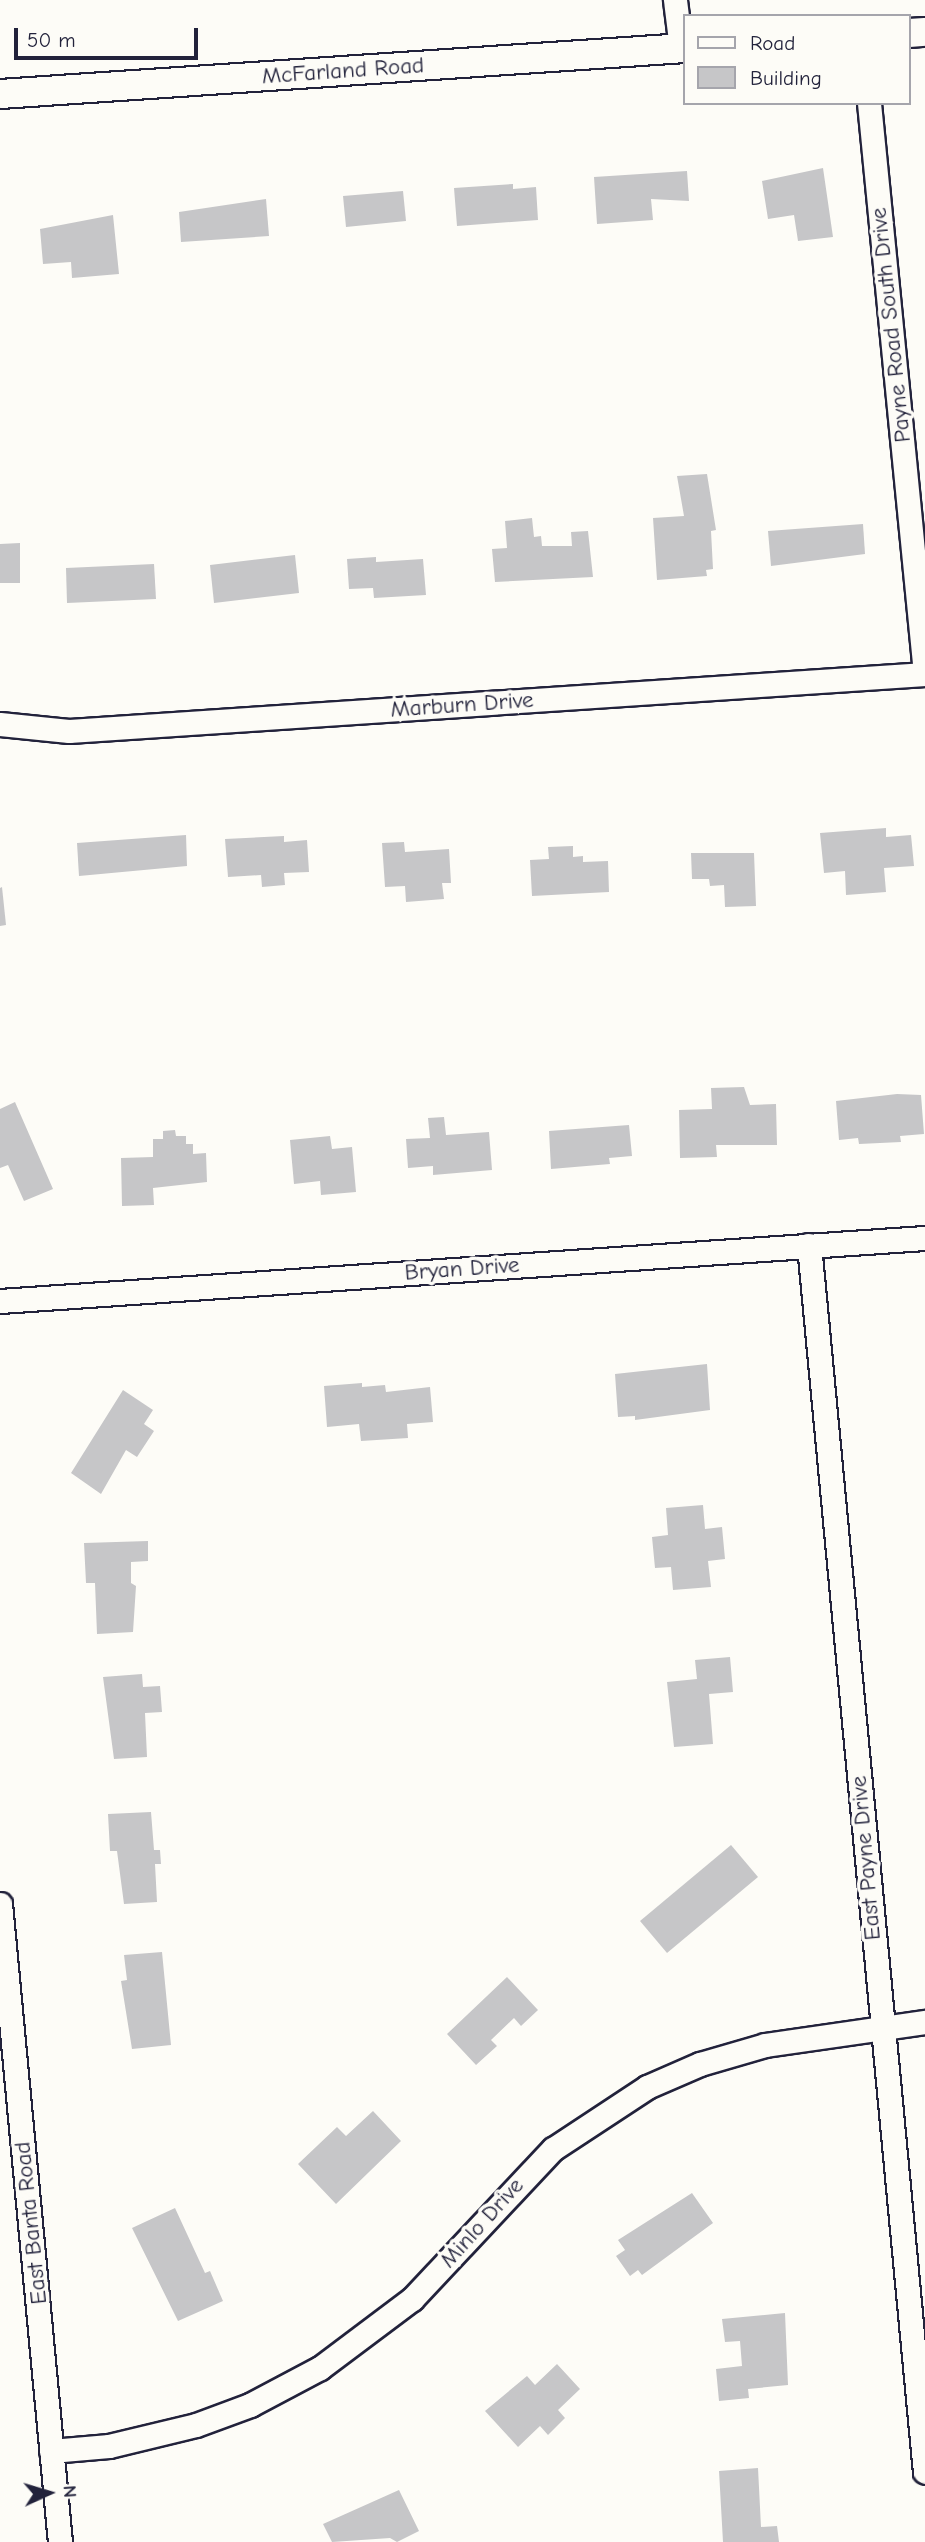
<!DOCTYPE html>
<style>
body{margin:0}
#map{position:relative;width:925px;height:2542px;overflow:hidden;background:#fdfcf7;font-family:"Comic Neue",sans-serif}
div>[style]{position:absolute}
.building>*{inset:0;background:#c6c6c8}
.roads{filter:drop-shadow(2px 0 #22223b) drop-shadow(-2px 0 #22223b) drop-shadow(0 2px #22223b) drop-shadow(0 -2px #22223b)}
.minor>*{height:23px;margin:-11.5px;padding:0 11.5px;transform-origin:11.5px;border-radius:11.5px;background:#fdfcf7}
.tertiary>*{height:28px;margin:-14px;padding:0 14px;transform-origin:14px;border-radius:14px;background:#fdfcf7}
span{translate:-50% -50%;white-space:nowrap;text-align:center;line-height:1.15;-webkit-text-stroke:7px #fdfcf7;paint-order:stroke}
.street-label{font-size:23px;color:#22223b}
.legend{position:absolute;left:683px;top:14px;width:228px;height:91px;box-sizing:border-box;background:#fdfcf7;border:2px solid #a5a5ac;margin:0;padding:9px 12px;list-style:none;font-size:21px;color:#22223b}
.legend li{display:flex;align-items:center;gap:14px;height:35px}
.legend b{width:35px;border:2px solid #a5a5ac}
.north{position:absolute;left:14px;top:2458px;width:70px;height:70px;-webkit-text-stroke:5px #fdfcf7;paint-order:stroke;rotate:86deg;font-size:19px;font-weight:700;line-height:28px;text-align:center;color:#22223b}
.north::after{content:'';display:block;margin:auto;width:24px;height:32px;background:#22223b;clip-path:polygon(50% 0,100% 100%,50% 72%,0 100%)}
.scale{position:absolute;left:14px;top:28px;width:184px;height:32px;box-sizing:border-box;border:4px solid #22223b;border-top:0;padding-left:9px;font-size:21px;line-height:24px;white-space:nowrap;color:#22223b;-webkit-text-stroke:5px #fdfcf7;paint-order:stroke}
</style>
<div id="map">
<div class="building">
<div style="clip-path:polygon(823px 168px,833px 237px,798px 241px,794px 215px,768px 219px,762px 181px)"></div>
<div style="clip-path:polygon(687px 171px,689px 201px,651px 199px,653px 220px,597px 224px,594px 177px)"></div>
<div style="clip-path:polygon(513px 184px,513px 189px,536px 187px,538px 220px,457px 226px,454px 188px)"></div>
<div style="clip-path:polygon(403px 191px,406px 221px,346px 227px,343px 196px)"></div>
<div style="clip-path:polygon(266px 199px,269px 236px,181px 242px,179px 212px)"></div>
<div style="clip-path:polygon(113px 215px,119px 274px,72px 278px,71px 262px,43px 264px,40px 229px)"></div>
<div style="clip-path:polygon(707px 474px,716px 530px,711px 531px,713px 569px,706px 570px,707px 576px,657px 580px,653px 518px,684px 516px,677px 476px)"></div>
<div style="clip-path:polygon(532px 518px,534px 537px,541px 536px,542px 546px,572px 546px,571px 532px,588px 531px,593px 577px,495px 582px,492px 549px,507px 548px,505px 521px)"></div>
<div style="clip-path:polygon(863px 524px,865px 554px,771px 566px,768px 531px)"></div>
<div style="clip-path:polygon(20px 543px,20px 583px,0 583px,0 544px)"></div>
<div style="clip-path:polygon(295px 555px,299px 593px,214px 603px,210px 565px)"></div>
<div style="clip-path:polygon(376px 557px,376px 562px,423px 559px,426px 595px,374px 598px,373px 588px,349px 589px,347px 559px)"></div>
<div style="clip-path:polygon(154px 564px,156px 599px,67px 603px,66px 568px)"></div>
<div style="clip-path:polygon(886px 828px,886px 837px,911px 835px,914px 866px,884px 868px,886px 892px,846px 895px,845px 871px,824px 873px,820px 833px)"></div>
<div style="clip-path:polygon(186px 835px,187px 866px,79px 876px,77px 843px)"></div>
<div style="clip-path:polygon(284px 836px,284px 842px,307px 840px,309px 872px,284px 873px,285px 885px,262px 887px,261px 875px,228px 877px,225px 839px)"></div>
<div style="clip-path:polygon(404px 842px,405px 852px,449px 849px,451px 883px,442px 883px,444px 899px,406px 902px,405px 886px,385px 887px,382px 843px)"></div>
<div style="clip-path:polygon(573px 846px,573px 857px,583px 856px,583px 862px,608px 861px,609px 892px,532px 896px,530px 860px,549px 859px,548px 847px)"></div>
<div style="clip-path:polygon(691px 853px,754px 853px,756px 906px,725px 907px,724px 885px,710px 886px,709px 879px,692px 879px)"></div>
<div style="clip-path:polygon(2px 887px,6px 925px,0 926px,0 888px)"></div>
<div style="clip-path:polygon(744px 1087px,750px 1105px,776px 1104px,777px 1145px,716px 1145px,717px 1157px,680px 1158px,679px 1110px,712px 1109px,711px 1088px)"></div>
<div style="clip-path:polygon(897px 1094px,921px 1095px,924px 1134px,900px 1136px,901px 1142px,859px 1144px,858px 1138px,839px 1140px,836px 1101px)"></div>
<div style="clip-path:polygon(15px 1102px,53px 1189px,24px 1201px,8px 1165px,0 1168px,0 1109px)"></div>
<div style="clip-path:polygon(444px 1117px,446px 1135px,489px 1132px,492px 1170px,433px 1175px,433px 1166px,408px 1168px,406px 1139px,430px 1138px,428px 1118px)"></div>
<div style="clip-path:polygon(629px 1125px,632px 1156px,609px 1158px,610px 1164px,551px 1169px,549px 1131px)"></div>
<div style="clip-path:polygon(175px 1130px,176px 1136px,186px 1136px,186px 1144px,193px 1144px,193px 1154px,206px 1153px,207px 1182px,153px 1188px,154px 1205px,122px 1206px,121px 1158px,153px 1157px,153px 1139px,163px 1139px,163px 1131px)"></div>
<div style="clip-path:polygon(330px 1136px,332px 1149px,352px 1147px,356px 1192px,321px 1195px,320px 1181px,294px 1184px,290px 1140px)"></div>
<div style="clip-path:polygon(707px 1364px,710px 1410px,635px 1420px,635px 1416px,618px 1417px,615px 1374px)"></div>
<div style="clip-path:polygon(362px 1383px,362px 1387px,385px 1385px,386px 1392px,430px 1387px,433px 1422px,407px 1424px,408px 1438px,361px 1441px,359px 1424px,327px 1427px,324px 1386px)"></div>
<div style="clip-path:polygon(123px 1390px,153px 1410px,144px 1424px,154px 1431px,137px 1457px,126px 1450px,101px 1494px,71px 1473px)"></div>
<div style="clip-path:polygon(703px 1505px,705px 1529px,722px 1527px,725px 1559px,708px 1561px,711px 1587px,673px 1590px,671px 1567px,655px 1568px,652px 1537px,668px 1535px,666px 1508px)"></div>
<div style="clip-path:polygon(148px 1541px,148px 1561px,131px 1562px,131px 1583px,136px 1586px,133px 1632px,97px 1634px,95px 1583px,86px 1583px,84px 1543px)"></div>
<div style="clip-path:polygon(730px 1657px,733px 1692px,709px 1694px,713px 1744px,674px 1747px,667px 1682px,697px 1679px,695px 1660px)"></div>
<div style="clip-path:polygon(142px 1674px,143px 1687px,160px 1686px,162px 1712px,145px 1713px,147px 1757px,114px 1759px,103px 1677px)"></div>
<div style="clip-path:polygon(151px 1812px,154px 1850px,160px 1850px,161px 1864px,155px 1864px,157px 1902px,124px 1904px,117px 1851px,110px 1851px,108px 1814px)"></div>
<div style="clip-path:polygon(731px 1845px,758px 1877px,667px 1953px,640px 1921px)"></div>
<div style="clip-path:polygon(162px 1952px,171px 2045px,132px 2049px,121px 1981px,127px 1980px,124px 1955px)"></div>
<div style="clip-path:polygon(507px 1977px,538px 2010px,521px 2026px,514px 2018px,491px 2040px,497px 2046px,476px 2065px,447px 2034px)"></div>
<div style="clip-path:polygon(373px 2111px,401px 2141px,336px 2204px,298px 2164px,337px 2127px,346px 2136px)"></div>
<div style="clip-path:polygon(692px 2193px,713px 2223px,642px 2275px,638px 2270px,630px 2276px,616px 2256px,625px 2250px,618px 2240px)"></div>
<div style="clip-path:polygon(175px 2208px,205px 2273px,210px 2271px,223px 2301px,178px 2321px,132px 2228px)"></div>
<div style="clip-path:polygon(785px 2313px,788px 2385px,748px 2389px,749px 2398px,719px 2401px,716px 2369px,742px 2366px,740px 2341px,725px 2342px,722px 2319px)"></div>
<div style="clip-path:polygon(557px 2364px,580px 2389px,558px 2410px,565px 2418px,548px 2435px,540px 2426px,518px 2447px,485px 2411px,527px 2376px,535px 2385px)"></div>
<div style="clip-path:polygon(758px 2468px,761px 2527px,777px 2526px,779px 2542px,723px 2542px,719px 2471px)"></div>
<div style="clip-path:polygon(399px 2490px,419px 2531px,397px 2542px,390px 2538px,332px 2542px,323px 2524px)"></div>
</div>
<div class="roads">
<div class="minor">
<div style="left:675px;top:0;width:48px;rotate:82.9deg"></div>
<div style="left:869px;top:103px;width:573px;rotate:84.39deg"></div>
<div style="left:0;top:724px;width:69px;rotate:5.8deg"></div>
<div style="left:69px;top:731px;width:858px;rotate:-3.81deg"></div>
<div style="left:809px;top:1245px;width:1232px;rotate:84.6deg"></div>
<div style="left:0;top:1301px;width:927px;rotate:-3.9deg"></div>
<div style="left:0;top:1904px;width:641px;rotate:84.63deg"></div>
<div style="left:51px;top:2451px;width:58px;rotate:-4.9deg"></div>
<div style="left:109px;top:2446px;width:89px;rotate:-13.6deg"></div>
<div style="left:196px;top:2425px;width:58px;rotate:-20.3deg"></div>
<div style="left:250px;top:2405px;width:79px;rotate:-27.9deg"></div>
<div style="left:320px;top:2368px;width:115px;rotate:-36.9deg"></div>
<div style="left:412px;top:2299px;width:206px;rotate:-46.8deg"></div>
<div style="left:553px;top:2149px;width:113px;rotate:-33.4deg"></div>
<div style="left:647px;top:2087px;width:58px;rotate:-23.5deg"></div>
<div style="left:700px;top:2064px;width:68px;rotate:-16.3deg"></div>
<div style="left:765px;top:2045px;width:162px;rotate:-8.2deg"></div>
</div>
<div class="tertiary">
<div style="left:909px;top:33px;width:16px;rotate:-4deg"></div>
<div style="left:0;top:94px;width:687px;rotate:-3.84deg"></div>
</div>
</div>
<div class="street-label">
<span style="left:343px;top:71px;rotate:-4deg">McFarland Road</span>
<span style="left:891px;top:325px;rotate:-96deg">Payne Road South Drive</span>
<span style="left:462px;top:705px;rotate:-4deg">Marburn Drive</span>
<span style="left:462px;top:1269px;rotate:-4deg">Bryan Drive</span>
<span style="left:866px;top:1858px;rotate:-95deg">East Payne Drive</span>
<span style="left:31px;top:2223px;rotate:-96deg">East Banta Road</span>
<span style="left:482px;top:2223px;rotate:-48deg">Minlo Drive</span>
</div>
<ul class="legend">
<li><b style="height:9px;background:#fdfcf7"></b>Road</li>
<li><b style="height:19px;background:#c6c6c8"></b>Building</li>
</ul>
<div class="north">N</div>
<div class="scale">50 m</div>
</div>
